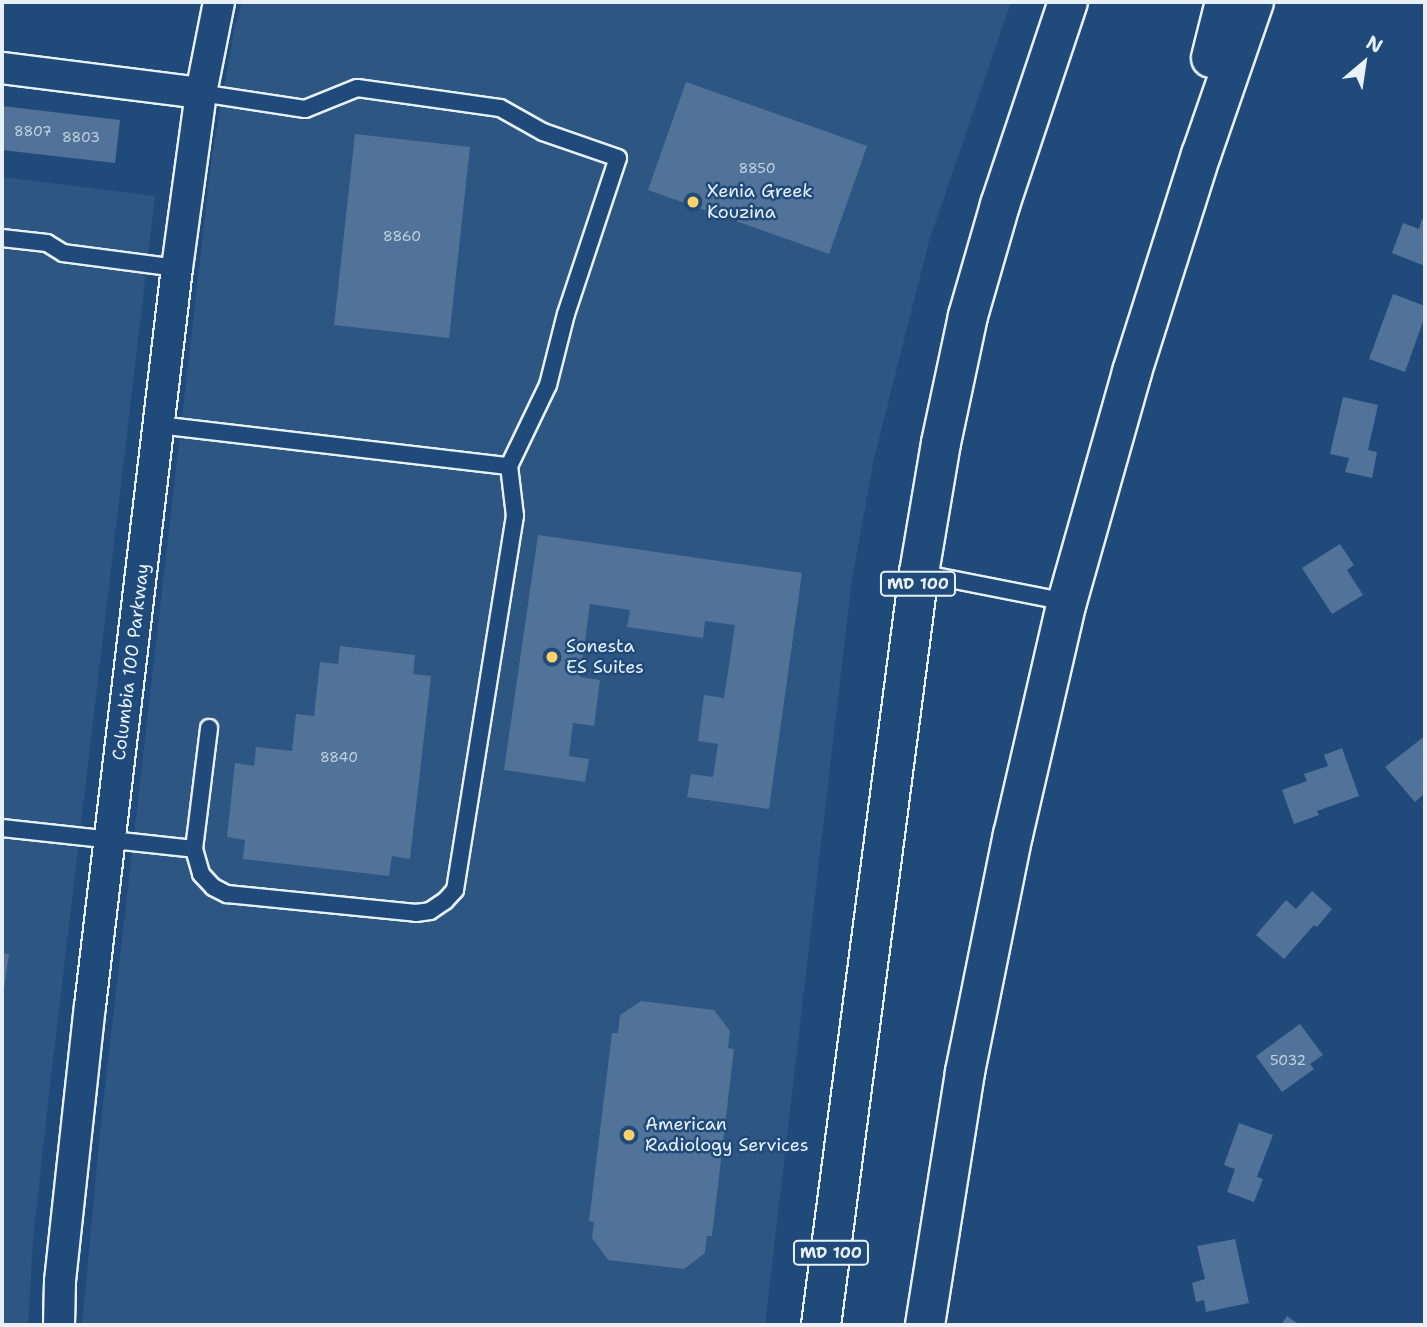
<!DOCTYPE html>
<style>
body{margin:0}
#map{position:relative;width:1427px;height:1327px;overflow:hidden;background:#1f4a7a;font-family:"Shantell Sans",sans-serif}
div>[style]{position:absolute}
.built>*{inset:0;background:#2e5683}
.building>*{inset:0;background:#517399}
.roads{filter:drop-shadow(2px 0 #e8f1f8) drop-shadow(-2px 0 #e8f1f8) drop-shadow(0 2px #e8f1f8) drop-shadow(0 -2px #e8f1f8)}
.service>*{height:16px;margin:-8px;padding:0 8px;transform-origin:8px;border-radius:8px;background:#1f4a7a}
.minor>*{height:30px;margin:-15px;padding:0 15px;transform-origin:15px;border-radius:15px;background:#1f4a7a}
.motorway>*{height:38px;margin:-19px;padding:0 19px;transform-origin:19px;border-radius:19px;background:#1f4a7a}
.dots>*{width:19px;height:19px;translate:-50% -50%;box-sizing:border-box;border:4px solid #1f4a7a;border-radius:50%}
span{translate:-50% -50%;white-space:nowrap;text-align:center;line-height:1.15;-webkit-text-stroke:5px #1f4a7a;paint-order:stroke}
.number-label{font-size:14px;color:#c2d2e0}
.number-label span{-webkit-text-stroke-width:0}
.shield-label span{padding:2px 5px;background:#1f4a7a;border:2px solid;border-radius:5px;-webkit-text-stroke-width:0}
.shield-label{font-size:16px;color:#e8f1f8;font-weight:700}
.poi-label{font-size:18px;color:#e8f1f8}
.left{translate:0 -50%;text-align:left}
.street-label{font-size:18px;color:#e8f1f8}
.frame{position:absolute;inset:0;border:4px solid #e8f1f8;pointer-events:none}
.north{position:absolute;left:1329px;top:28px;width:70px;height:70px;-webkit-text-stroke:5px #1f4a7a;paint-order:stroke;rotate:29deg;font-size:19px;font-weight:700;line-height:28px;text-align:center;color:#e8f1f8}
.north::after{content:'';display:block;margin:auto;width:24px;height:32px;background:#e8f1f8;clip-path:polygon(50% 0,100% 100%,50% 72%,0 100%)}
</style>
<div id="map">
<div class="built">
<div style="clip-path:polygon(242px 2px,1011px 2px,929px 241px,874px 459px,852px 579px,765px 1325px,82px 1325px,101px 1122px,212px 156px,235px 26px)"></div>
<div style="clip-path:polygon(2px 177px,155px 196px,48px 1103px,33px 1240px,28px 1325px,2px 1325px)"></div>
</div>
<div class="building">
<div style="clip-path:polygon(686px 82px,867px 146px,829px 254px,648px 190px)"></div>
<div style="clip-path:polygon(2px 106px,120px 120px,115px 163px,2px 150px)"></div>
<div style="clip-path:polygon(355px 134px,470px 147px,449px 338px,334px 325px)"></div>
<div style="clip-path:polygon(1422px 219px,1425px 220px,1425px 266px,1392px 253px,1403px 223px,1419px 229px)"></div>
<div style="clip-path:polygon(1393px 294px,1425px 306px,1425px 316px,1405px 372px,1369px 359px)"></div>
<div style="clip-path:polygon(1343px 397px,1378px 405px,1368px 450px,1377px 452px,1372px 478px,1345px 472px,1349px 458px,1330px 454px)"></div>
<div style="clip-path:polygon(538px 535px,802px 573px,769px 809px,687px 797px,691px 774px,713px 777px,718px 744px,698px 741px,704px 695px,724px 698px,735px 625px,705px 621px,703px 638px,627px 627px,630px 610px,590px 604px,580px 677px,600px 680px,594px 726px,573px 723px,569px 756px,589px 759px,585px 782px,504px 770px)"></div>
<div style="clip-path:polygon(1340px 544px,1354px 565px,1347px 570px,1363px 595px,1332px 614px,1302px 568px)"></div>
<div style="clip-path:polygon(340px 646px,415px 655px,413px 674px,431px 676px,410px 859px,392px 856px,389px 876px,243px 859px,245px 840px,227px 837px,235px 763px,254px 766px,256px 747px,292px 751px,296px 714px,314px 716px,320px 662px,338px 664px)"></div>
<div style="clip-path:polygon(1425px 736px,1425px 793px,1415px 802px,1385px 767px)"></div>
<div style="clip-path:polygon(1342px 748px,1359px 796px,1317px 811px,1319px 815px,1294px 824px,1282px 790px,1307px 781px,1304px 774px,1328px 766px,1324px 755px)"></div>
<div style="clip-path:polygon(1312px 891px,1332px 909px,1317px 927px,1314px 925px,1284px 959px,1256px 935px,1286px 900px,1296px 909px)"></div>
<div style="clip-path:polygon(2px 953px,9px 954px,3px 996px,2px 996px)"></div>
<div style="clip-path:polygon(641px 1001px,714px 1010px,730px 1031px,728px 1048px,734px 1049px,712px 1236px,707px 1236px,705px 1253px,684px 1269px,608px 1260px,592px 1238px,594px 1222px,589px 1221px,612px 1033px,618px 1033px,620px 1015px)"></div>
<div style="clip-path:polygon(1300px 1024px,1323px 1055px,1310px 1064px,1314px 1069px,1282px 1092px,1256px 1056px)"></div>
<div style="clip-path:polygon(1239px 1123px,1273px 1135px,1257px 1177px,1263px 1179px,1254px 1202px,1227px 1192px,1235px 1169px,1224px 1165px)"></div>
<div style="clip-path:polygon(1235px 1239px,1249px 1303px,1206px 1312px,1204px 1300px,1196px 1302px,1192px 1283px,1205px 1279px,1197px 1246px)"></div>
<div style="clip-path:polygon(1287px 1316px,1300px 1325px,1281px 1325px)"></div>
</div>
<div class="roads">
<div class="service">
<div style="left:2px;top:238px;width:45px;rotate:6.3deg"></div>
<div style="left:47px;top:243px;width:19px;rotate:32deg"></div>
<div style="left:63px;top:253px;width:115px;rotate:7.5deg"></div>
<div style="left:158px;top:425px;width:353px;rotate:6.7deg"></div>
<div style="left:509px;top:466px;width:90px;rotate:-64.3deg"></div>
<div style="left:548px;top:385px;width:73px;rotate:-75.8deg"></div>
<div style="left:566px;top:314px;width:164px;rotate:-71.6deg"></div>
<div style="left:618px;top:158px;width:79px;rotate:-160.9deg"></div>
<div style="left:543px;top:132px;width:49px;rotate:-150.8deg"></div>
<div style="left:500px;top:108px;width:144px;rotate:-172deg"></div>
<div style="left:357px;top:88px;width:56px;rotate:158deg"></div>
<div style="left:305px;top:109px;width:105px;rotate:-171.3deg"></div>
<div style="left:919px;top:573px;width:151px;rotate:11.1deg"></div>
<div style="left:2px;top:828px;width:193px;rotate:6.2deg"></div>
<div style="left:194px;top:849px;width:26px;rotate:74deg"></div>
<div style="left:201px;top:874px;width:18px;rotate:47deg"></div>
<div style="left:213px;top:887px;width:16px;rotate:27deg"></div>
<div style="left:227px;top:894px;width:190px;rotate:5.7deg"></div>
<div style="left:416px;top:913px;width:14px;rotate:-8deg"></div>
<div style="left:430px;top:911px;width:18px;rotate:-34deg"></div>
<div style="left:445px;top:901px;width:15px;rotate:-48deg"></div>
<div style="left:455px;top:890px;width:379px;rotate:-80.9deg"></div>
<div style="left:515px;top:516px;width:50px;rotate:-96.8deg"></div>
<div style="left:194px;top:849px;width:122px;rotate:-82.9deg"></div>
</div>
<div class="minor">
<div style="left:2px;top:68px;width:201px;rotate:7.2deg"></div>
<div style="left:59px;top:1325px;width:44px;rotate:-88.7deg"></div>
<div style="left:60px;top:1281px;width:277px;rotate:-83.8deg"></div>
<div style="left:90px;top:1006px;width:743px;rotate:-83.28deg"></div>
<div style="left:177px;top:268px;width:177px;rotate:-82.2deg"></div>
<div style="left:201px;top:93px;width:93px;rotate:-78.8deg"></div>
</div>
<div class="motorway">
<div style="left:1211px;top:58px;width:58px;rotate:-76deg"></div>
<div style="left:821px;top:1325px;width:758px;rotate:-82.58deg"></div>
<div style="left:919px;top:573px;width:132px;rotate:-80.4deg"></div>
<div style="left:941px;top:443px;width:130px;rotate:-78deg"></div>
<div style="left:968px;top:316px;width:116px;rotate:-73.9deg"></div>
<div style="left:1000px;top:205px;width:214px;rotate:-71.5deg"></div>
<div style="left:925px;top:1325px;width:256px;rotate:-81deg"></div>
<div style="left:965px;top:1072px;width:242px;rotate:-78.6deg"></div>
<div style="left:1013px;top:835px;width:239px;rotate:-77deg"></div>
<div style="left:1067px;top:602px;width:239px;rotate:-74.2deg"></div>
<div style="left:1132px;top:372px;width:228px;rotate:-72.4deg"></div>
<div style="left:1201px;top:155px;width:162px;rotate:-70.9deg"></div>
</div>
</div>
<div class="dots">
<div style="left:693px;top:202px;background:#ffd166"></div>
<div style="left:552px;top:657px;background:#ffd166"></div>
<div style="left:629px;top:1135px;background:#ffd166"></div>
</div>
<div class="number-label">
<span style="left:33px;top:131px">8807</span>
<span style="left:81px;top:137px">8803</span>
<span style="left:757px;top:168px">8850</span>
<span style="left:402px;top:236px">8860</span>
<span style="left:339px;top:757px">8840</span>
<span style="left:1288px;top:1060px">5032</span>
</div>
<div class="shield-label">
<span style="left:918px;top:584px">MD 100</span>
<span style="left:831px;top:1253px">MD 100</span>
</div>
<div class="poi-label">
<span class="left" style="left:707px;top:202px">Xenia Greek<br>Kouzina</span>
<span class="left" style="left:566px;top:657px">Sonesta<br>ES Suites</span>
<span class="left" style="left:645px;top:1135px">American<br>Radiology Services</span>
</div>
<div class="street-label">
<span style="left:131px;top:662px;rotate:-83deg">Columbia 100 Parkway</span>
</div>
<div class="frame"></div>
<div class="north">N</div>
</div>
